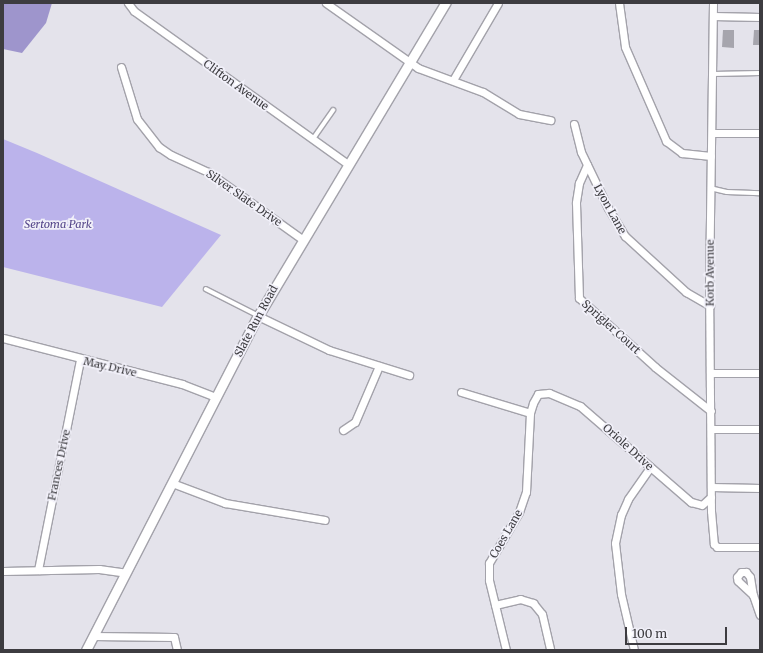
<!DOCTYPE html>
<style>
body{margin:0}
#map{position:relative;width:763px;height:653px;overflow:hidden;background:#e4e3eb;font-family:Merriweather,serif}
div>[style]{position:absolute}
.green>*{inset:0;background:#bbb3eb}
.forest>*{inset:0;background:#9e95cc}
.building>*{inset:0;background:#a6a5ad}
.roads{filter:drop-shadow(1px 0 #a3a2aa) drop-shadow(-1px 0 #a3a2aa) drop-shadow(0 1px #a3a2aa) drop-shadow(0 -1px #a3a2aa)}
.service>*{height:3.5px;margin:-1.75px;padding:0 1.75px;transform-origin:1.75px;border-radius:1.75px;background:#fff}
.minor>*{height:7px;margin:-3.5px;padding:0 3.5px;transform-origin:3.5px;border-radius:3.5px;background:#fff}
.tertiary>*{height:9px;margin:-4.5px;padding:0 4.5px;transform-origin:4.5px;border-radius:4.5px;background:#fff}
span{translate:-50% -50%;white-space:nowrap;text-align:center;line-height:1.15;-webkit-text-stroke:3.5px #f1f0f9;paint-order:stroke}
.street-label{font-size:11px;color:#3d3c40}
.park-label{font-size:11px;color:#54458a;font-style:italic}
.frame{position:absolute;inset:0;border:4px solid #3d3c40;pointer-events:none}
.scale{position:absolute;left:625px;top:627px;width:102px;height:18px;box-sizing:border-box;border:2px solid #3d3c40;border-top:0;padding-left:5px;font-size:12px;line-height:14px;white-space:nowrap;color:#3d3c40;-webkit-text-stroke:3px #f1f0f9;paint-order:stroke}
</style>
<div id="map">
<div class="green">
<div style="clip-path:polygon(3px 139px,37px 153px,221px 235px,162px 307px,3px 267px)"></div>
</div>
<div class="forest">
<div style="clip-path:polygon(3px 3px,52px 3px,46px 23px,22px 53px,3px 49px)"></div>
</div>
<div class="building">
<div style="clip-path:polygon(723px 30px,734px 30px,734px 48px,722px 47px)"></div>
<div style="clip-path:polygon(754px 30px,760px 30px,760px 45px,753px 45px)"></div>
</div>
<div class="roads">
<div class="service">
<div style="left:713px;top:74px;width:47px;rotate:-1.2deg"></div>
<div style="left:313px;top:139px;width:35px;rotate:-55deg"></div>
<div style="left:710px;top:188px;width:17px;rotate:13deg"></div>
<div style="left:727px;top:192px;width:33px;rotate:2deg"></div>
<div style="left:206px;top:289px;width:57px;rotate:27deg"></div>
</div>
<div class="minor">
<div style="left:128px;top:3px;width:10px;rotate:53deg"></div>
<div style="left:134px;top:11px;width:263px;rotate:35.6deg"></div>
<div style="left:326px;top:3px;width:113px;rotate:35.2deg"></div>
<div style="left:418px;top:68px;width:69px;rotate:20.3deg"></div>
<div style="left:483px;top:92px;width:42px;rotate:31.4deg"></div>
<div style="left:519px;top:114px;width:32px;rotate:11deg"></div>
<div style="left:619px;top:3px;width:44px;rotate:82.2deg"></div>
<div style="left:625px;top:47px;width:103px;rotate:66.4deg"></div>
<div style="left:666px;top:141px;width:20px;rotate:37deg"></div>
<div style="left:682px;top:153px;width:29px;rotate:6deg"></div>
<div style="left:713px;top:3px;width:280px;rotate:90.8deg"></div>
<div style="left:709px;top:283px;width:228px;rotate:89.5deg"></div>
<div style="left:711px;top:511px;width:33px;rotate:85deg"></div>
<div style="left:714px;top:544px;width:4px;rotate:45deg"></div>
<div style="left:717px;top:547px;width:43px"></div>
<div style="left:713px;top:16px;width:47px;rotate:1.2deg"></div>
<div style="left:121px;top:67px;width:54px;rotate:72.9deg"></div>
<div style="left:137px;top:119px;width:36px;rotate:52deg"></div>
<div style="left:159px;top:147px;width:14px;rotate:34deg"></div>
<div style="left:171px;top:155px;width:41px;rotate:24.7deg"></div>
<div style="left:208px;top:172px;width:115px;rotate:35.5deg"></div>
<div style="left:453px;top:80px;width:89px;rotate:-59.7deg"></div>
<div style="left:574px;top:124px;width:29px;rotate:76deg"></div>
<div style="left:581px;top:152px;width:62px;rotate:64.3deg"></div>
<div style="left:608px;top:208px;width:33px;rotate:59deg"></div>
<div style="left:625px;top:236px;width:83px;rotate:42.6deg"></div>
<div style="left:686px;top:292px;width:28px;rotate:30deg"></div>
<div style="left:713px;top:133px;width:47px"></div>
<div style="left:587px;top:165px;width:20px;rotate:114deg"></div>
<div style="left:579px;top:183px;width:20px;rotate:99deg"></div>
<div style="left:576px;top:203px;width:95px;rotate:88.2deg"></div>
<div style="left:579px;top:298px;width:103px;rotate:42.2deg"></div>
<div style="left:655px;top:367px;width:71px;rotate:38.2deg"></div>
<div style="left:258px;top:316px;width:79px;rotate:25.6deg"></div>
<div style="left:329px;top:350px;width:84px;rotate:17.4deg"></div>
<div style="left:3px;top:338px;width:185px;rotate:14.4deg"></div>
<div style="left:182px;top:384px;width:36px;rotate:21deg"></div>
<div style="left:711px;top:373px;width:49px"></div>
<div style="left:461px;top:392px;width:72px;rotate:16.9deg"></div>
<div style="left:711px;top:429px;width:49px"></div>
<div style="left:343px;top:430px;width:14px;rotate:-34deg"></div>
<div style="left:355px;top:422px;width:61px;rotate:-66.8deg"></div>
<div style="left:172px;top:483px;width:57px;rotate:20.7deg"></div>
<div style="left:225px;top:503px;width:101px;rotate:9.6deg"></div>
<div style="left:711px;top:487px;width:49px;rotate:1.2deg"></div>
<div style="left:38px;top:570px;width:214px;rotate:-78.7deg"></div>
<div style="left:3px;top:571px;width:96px;rotate:-1.2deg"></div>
<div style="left:99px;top:569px;width:27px;rotate:8deg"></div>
<div style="left:741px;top:572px;width:5px"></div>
<div style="left:746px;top:572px;width:6px;rotate:51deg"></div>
<div style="left:750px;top:577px;width:18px;rotate:81deg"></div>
<div style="left:753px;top:595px;width:21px;rotate:-137deg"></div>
<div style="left:738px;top:581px;width:4px;rotate:-104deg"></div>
<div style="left:737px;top:577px;width:6px;rotate:-51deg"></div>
<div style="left:753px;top:595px;width:21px;rotate:71deg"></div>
<div style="left:495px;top:605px;width:26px;rotate:-13deg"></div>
<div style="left:520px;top:599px;width:14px;rotate:17deg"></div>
<div style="left:533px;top:603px;width:14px;rotate:51deg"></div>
<div style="left:542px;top:614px;width:37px;rotate:77deg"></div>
<div style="left:93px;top:636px;width:81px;rotate:0.7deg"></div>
<div style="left:174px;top:637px;width:13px;rotate:77deg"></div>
<div style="left:506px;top:650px;width:72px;rotate:-103.7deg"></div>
<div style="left:489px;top:580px;width:17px;rotate:-90deg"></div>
<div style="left:489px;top:563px;width:59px;rotate:-59.5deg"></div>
<div style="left:519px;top:512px;width:21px;rotate:-71deg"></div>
<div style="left:526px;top:492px;width:79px;rotate:-87.1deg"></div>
<div style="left:530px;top:413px;width:10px;rotate:-73deg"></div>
<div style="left:533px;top:403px;width:10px;rotate:-61deg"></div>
<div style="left:538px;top:394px;width:11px;rotate:-5deg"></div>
<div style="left:549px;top:393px;width:34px;rotate:23deg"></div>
<div style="left:580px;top:406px;width:147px;rotate:40.9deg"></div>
<div style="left:691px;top:502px;width:11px;rotate:15deg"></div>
<div style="left:702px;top:505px;width:12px;rotate:-42deg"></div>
<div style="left:634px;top:650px;width:57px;rotate:-103.1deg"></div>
<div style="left:621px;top:594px;width:51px;rotate:-96.7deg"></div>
<div style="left:615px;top:543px;width:29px;rotate:-78deg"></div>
<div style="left:621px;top:515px;width:17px;rotate:-66deg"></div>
<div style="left:628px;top:499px;width:39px;rotate:-55deg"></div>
</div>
<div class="tertiary">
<div style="left:86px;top:650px;width:376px;rotate:-62.8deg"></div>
<div style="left:258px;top:316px;width:365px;rotate:-59.1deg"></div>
</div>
</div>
<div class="street-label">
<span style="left:236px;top:85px;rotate:36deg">Clifton Avenue</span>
<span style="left:244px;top:198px;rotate:35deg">Silver Slate Drive</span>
<span style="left:610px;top:209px;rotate:61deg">Lyon Lane</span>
<span style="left:710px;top:273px;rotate:-90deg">Korb Avenue</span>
<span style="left:256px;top:321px;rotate:-62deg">Slate Run Road</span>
<span style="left:611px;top:327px;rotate:42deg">Sprigler Court</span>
<span style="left:110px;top:367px;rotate:13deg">May Drive</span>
<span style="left:628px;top:447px;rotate:42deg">Oriole Drive</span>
<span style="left:59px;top:465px;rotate:-78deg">Frances Drive</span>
<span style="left:506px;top:534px;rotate:-60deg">Coes Lane</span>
</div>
<div class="park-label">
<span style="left:58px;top:224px">Sertoma Park</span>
</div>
<div class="frame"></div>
<div class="scale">100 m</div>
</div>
